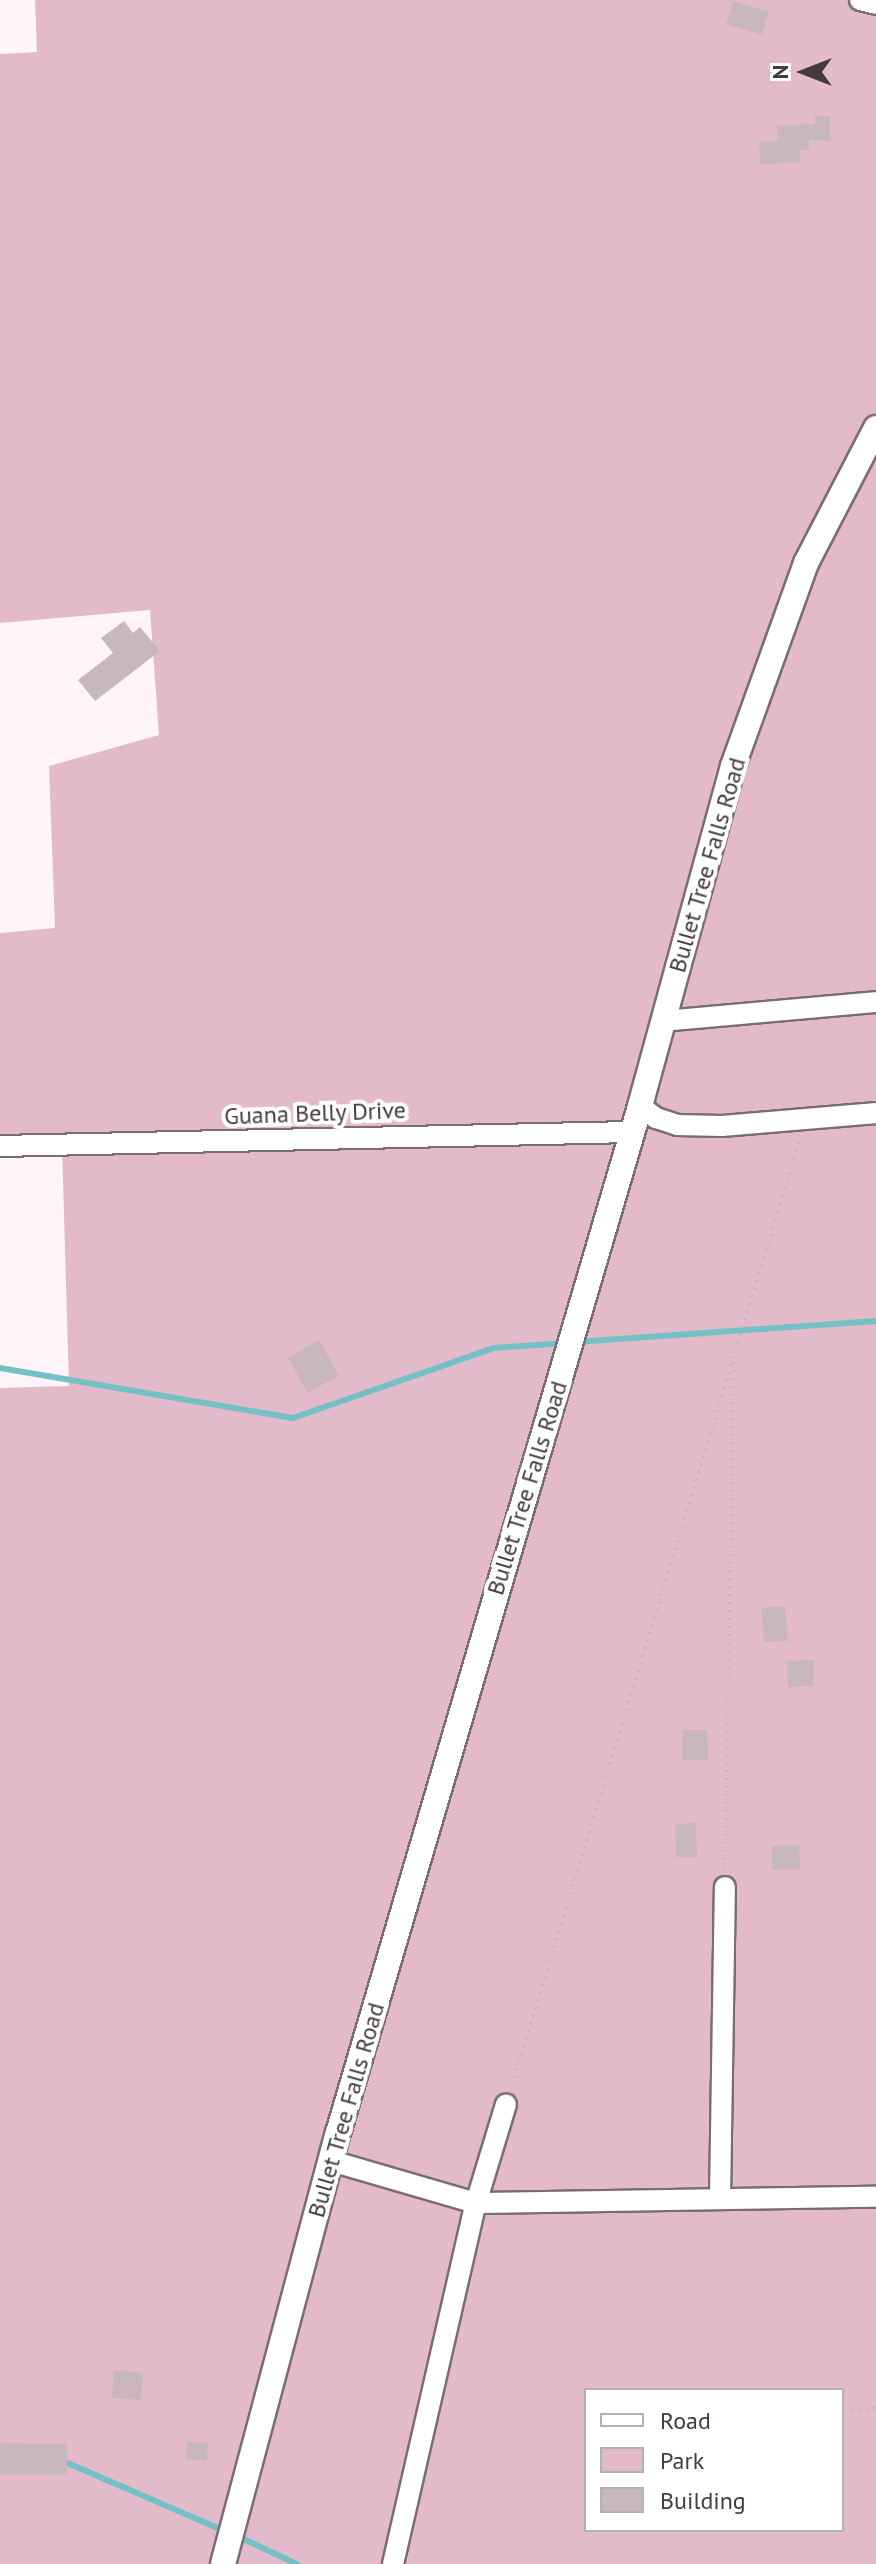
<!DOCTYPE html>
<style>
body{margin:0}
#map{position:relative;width:876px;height:2564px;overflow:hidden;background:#fff5f9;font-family:"PT Sans",sans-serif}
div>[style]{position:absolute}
.green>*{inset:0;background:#e3baca}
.stream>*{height:6px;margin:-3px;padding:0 3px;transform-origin:3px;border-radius:3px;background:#74c1c5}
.building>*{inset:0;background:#c8b8be}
.path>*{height:3px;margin-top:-1.5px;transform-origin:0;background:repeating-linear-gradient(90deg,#c1b8bc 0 2px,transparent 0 8px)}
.roads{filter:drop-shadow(2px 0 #7b6c72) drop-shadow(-2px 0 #7b6c72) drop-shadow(0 2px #7b6c72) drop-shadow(0 -2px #7b6c72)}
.minor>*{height:20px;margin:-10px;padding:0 10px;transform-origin:10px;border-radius:10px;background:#fff}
.major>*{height:24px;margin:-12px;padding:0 12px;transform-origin:12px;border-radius:12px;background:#fff}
span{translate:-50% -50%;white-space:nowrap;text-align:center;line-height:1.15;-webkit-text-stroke:8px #fff;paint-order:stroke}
.street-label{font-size:24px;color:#413b3d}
.legend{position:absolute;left:584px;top:2388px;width:260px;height:144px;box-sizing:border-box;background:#fff;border:2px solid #b3b1b1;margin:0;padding:10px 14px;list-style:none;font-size:24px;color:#413b3d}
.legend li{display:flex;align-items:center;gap:16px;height:40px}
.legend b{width:40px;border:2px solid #b3b1b1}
.north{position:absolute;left:764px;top:32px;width:80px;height:80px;-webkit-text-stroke:6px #fff;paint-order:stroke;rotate:270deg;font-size:22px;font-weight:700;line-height:32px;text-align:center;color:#413b3d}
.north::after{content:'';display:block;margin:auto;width:28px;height:36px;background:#413b3d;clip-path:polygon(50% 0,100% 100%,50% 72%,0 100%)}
</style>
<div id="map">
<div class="green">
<div style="clip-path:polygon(evenodd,35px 0,876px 0,876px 2564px,0 2564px,0 1388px,69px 1386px,62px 1146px,0 1145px,0 933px,55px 928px,49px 766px,159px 735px,150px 610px,0 623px,0 54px,37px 52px,35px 0,586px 2390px,842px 2390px,842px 2530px,586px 2530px,586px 2390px)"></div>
</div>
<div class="stream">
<div style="left:576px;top:1342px;width:301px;rotate:-4deg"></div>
<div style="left:0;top:1368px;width:297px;rotate:9.7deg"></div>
<div style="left:293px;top:1418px;width:213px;rotate:-19.2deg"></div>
<div style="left:494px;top:1348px;width:71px;rotate:-4deg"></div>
<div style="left:63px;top:2461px;width:176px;rotate:23.4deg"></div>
<div style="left:235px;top:2535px;width:68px;rotate:25.1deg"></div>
</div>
<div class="building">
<div style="clip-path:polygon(733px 1px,769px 12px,762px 35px,726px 24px)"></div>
<div style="clip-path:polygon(815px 116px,830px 116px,830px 141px,809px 140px,809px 150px,800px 150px,800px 162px,760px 164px,759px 141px,778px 141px,777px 126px,815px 124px)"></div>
<div style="clip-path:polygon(124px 621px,133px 633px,140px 627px,160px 651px,95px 701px,78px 680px,113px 653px,101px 638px)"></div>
<div style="clip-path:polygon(319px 1340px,339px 1375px,308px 1393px,288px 1358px)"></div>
<div style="clip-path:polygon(785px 1606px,788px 1641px,764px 1642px,761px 1608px)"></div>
<div style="clip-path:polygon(814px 1660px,814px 1686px,788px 1687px,787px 1661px)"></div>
<div style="clip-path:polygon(682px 1730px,707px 1730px,708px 1760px,682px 1760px)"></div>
<div style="clip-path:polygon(696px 1823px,697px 1857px,676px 1857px,675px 1824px)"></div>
<div style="clip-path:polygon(799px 1845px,800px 1869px,772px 1870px,772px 1846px)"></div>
<div style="clip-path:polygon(114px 2370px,143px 2373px,141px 2400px,112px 2398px)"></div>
<div style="clip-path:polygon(187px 2442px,208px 2443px,207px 2460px,186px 2459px)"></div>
<div style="clip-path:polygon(0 2443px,67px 2444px,67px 2475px,0 2474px)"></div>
</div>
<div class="path">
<div style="left:725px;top:1867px;width:508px;rotate:-88.99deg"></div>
<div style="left:512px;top:2085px;width:989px;rotate:-73.07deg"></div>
<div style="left:842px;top:2408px;width:34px"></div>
</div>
<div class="roads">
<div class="minor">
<div style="left:860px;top:0;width:16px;rotate:14deg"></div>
<div style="left:663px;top:1021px;width:214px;rotate:-5.1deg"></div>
<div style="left:640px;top:1106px;width:20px;rotate:37deg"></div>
<div style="left:656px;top:1118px;width:22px;rotate:18deg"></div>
<div style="left:677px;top:1125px;width:45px;rotate:1.3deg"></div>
<div style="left:722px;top:1126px;width:155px;rotate:-4.8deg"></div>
<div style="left:0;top:1146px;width:632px;rotate:-1.27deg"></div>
<div style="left:331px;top:2161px;width:151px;rotate:16.2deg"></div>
<div style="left:476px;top:2203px;width:400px;rotate:-0.9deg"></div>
<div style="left:720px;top:2199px;width:312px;rotate:-89.1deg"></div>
<div style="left:393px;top:2564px;width:370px;rotate:-77.1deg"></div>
<div style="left:476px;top:2203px;width:103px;rotate:-73.1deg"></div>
</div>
<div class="major">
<div style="left:223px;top:2564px;width:446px;rotate:-75.1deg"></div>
<div style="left:338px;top:2133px;width:1070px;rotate:-73.61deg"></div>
<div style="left:640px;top:1106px;width:352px;rotate:-74.7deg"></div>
<div style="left:733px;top:766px;width:216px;rotate:-70.2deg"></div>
<div style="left:806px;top:563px;width:152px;rotate:-62.6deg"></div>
</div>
</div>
<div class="street-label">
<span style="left:707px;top:865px;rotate:-74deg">Bullet Tree Falls Road</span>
<span style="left:315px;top:1113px;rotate:-2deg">Guana Belly Drive</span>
<span style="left:527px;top:1488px;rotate:-73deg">Bullet Tree Falls Road</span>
<span style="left:346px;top:2110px;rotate:-74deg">Bullet Tree Falls Road</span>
</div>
<ul class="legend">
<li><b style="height:10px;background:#fff"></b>Road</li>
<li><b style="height:22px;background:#e3baca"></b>Park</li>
<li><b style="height:22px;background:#c8b8be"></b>Building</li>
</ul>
<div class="north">N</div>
</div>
